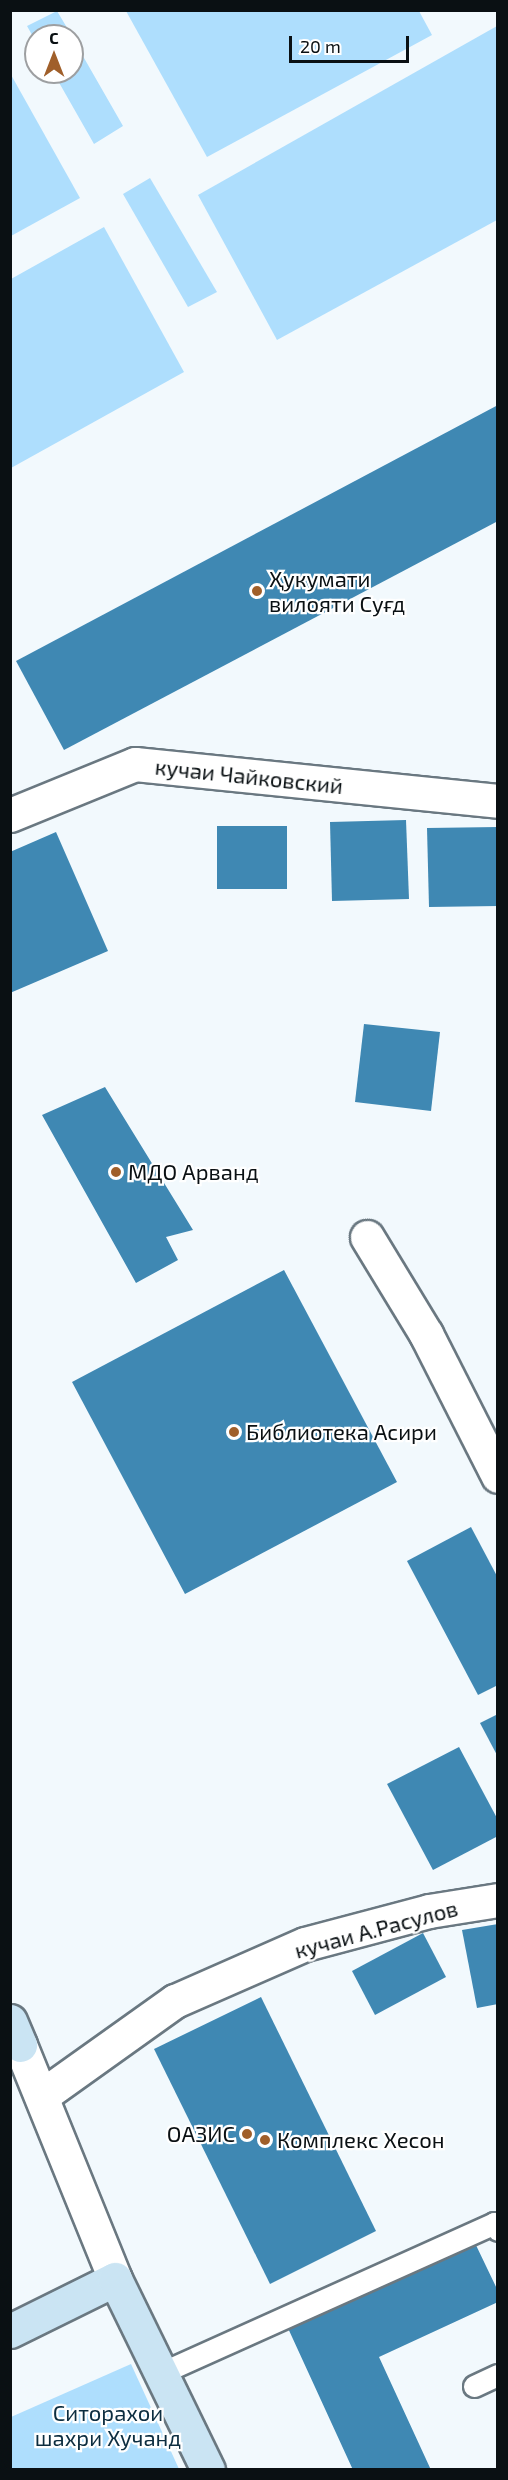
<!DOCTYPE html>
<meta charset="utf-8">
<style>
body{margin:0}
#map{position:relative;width:508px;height:2480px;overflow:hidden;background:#f2f9fd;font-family:"Exo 2",sans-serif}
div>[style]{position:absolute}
.green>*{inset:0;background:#aedefd}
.building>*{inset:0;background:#3f88b3}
.roads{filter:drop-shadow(2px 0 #6a7881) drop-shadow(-2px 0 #6a7881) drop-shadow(0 2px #6a7881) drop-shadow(0 -2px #6a7881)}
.lane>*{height:21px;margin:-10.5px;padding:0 10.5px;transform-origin:10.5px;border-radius:10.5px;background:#fff}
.street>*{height:33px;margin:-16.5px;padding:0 16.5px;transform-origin:16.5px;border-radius:16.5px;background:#fff}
.secondary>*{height:33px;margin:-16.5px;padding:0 16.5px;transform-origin:16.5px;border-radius:16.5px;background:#cae4f3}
.dots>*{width:16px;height:16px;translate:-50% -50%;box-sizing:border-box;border:3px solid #fff;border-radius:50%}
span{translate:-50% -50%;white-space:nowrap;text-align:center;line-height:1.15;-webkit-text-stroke:4.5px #fff;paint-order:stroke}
.poi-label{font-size:22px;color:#0a1013}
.left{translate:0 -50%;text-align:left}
.right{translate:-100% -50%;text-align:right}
.street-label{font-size:22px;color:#0a1013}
.park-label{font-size:22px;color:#0c2d40}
.frame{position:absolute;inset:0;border:12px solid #0a1013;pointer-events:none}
.north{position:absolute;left:24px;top:24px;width:60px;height:60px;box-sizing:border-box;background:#fff;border:2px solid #9d9fa1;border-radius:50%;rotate:0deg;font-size:16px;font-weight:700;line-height:24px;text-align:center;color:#0a1013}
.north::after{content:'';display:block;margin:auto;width:21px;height:27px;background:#a05f2a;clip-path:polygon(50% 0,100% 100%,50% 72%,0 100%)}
.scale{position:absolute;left:289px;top:36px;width:120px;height:27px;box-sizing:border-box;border:3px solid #0a1013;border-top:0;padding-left:8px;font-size:18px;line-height:21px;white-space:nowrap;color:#0a1013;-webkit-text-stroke:4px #fff;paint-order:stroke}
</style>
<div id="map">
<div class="green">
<div style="clip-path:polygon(57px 11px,72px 36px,36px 36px,36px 42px,27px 26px)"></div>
<div style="clip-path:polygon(126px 11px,419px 11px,432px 35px,207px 157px)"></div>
<div style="clip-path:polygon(497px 26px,497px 220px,277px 340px,198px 195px)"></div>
<div style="clip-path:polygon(72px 37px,123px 126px,94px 144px,53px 72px,72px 72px)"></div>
<div style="clip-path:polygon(10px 73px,80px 198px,11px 236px,10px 236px)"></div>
<div style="clip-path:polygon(150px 178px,217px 292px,188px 307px,123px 194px)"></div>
<div style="clip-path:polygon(104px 227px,184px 372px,11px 468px,11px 279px)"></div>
<div style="clip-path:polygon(131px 2364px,179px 2469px,11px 2469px,11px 2417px)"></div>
</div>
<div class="building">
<div style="clip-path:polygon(498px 405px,498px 521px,64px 750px,16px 661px)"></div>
<div style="clip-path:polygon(406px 820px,409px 899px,332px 901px,330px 822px)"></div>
<div style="clip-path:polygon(217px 826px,287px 826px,287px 889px,217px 889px)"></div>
<div style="clip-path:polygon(498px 827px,498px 906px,429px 907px,427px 828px)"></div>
<div style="clip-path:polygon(56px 832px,108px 951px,10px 993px,10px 852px)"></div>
<div style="clip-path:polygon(364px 1024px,440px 1032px,431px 1111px,355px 1102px)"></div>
<div style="clip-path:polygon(105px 1087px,193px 1230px,166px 1237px,178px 1260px,136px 1283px,42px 1115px)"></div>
<div style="clip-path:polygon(284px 1270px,397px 1482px,185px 1594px,72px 1382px)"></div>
<div style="clip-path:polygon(471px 1527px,498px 1578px,498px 1685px,478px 1695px,407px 1561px)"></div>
<div style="clip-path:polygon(498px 1714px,498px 1757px,480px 1723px)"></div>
<div style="clip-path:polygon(459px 1747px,498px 1820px,498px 1836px,433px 1870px,387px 1784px)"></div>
<div style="clip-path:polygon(498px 1924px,498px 2004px,477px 2008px,462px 1930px)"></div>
<div style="clip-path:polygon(423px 1933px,446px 1977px,375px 2015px,352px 1971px)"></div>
<div style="clip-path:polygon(261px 1997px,376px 2231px,270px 2284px,154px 2049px)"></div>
<div style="clip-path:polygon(474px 2241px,498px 2291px,498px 2302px,379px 2357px,431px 2470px,353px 2470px,287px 2326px)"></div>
</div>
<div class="roads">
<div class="lane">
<div style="left:161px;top:2373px;width:365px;rotate:-24.2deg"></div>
<div style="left:494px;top:2223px;width:8px;rotate:60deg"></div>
<div style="left:474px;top:2386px;width:26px;rotate:-25deg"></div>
</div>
<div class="street">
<div style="left:10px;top:815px;width:135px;rotate:-22.2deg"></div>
<div style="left:135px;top:764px;width:365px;rotate:5.8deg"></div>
<div style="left:367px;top:1237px;width:114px;rotate:58.7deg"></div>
<div style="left:426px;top:1334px;width:159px;rotate:63.1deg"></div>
<div style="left:20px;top:2045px;width:253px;rotate:67.9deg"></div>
<div style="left:43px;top:2095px;width:162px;rotate:-35.5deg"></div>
<div style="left:175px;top:2001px;width:142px;rotate:-23.7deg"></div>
<div style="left:305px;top:1944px;width:128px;rotate:-14.9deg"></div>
<div style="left:429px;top:1911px;width:70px;rotate:-9.1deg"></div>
</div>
<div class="secondary">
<div style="left:10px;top:2021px;width:26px;rotate:67deg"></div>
<div style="left:10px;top:2331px;width:117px;rotate:-26.3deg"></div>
<div style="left:115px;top:2279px;width:212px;rotate:64deg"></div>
</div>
</div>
<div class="dots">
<div style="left:257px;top:591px;background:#a05f2a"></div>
<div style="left:116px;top:1172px;background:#a05f2a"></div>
<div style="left:234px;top:1432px;background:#a05f2a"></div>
<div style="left:247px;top:2134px;background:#a05f2a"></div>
<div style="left:265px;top:2140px;background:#a05f2a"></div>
</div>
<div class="poi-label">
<span class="left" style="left:269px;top:591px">Ҳукумати<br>вилояти Суғд</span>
<span class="left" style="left:128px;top:1172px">МДО Арванд</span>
<span class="left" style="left:246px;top:1432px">Библиотека Асири</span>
<span class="right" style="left:235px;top:2134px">ОАЗИС</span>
<span class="left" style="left:277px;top:2140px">Комплекс Хесон</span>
</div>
<div class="street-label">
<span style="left:249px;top:776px;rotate:6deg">кучаи Чайковский</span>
<span style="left:376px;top:1929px;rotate:-15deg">кучаи А.Расулов</span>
</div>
<div class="park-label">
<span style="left:108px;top:2425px">Ситорахои<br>шахри Хучанд</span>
</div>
<div class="frame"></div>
<div class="north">С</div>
<div class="scale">20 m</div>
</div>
